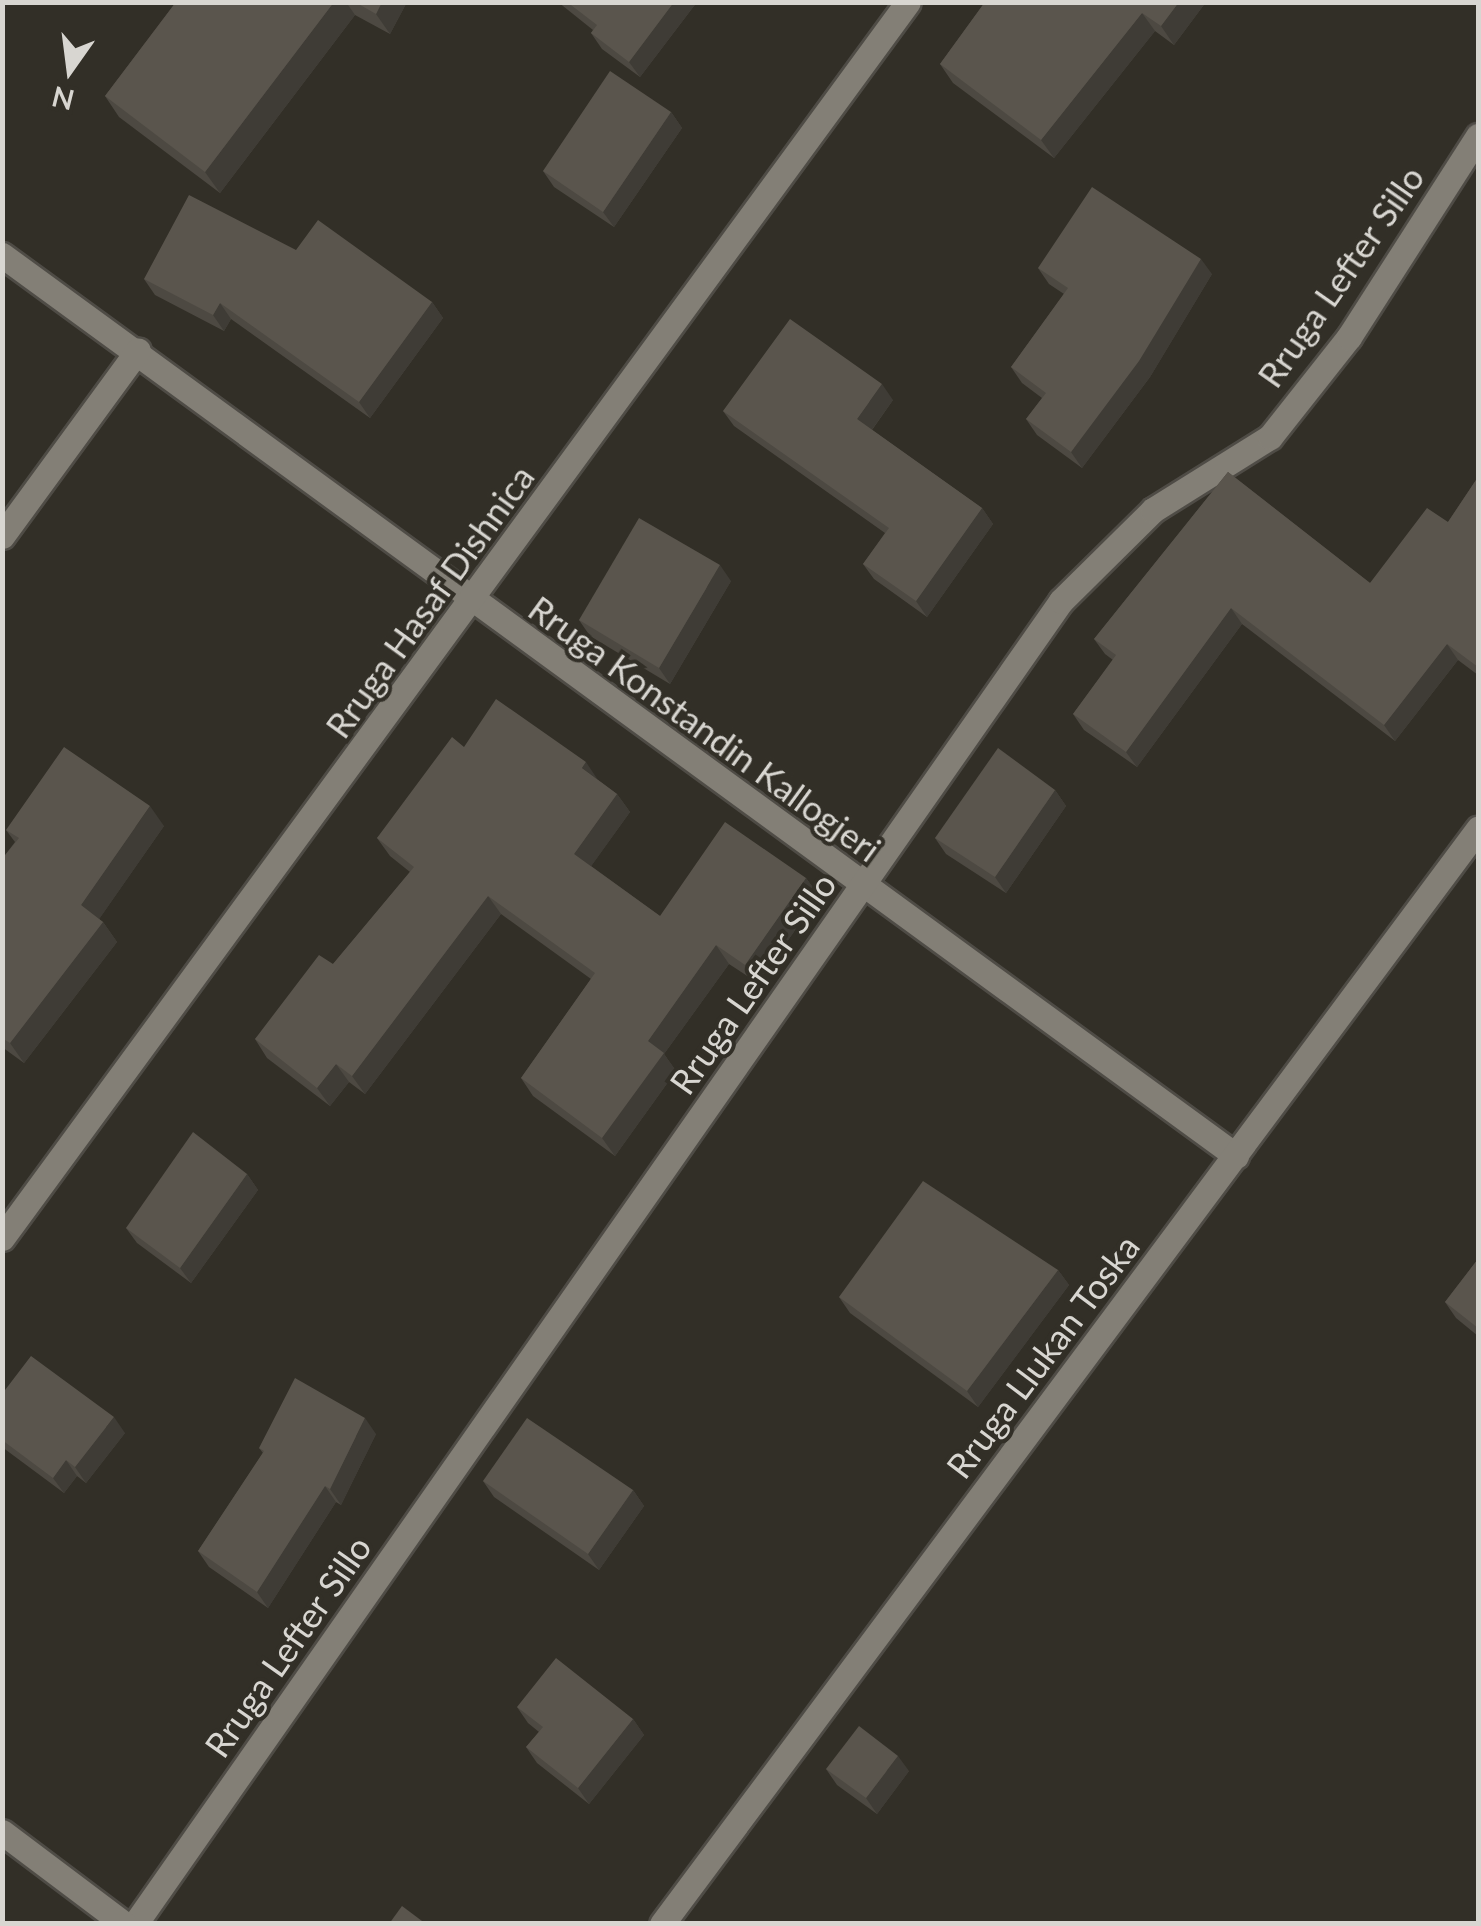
<!DOCTYPE html>
<style>
body{margin:0}
#map{position:relative;width:1481px;height:1926px;overflow:hidden;background:#322f27;font-family:Lato,sans-serif}
div>[style]{position:absolute}
.roads{filter:drop-shadow(2px 0 #4f4c46) drop-shadow(-2px 0 #4f4c46) drop-shadow(0 2px #4f4c46) drop-shadow(0 -2px #4f4c46)}
.street>*{height:25px;margin:-12.5px;padding:0 12.5px;transform-origin:12.5px;border-radius:12.5px;background:#837f76}
.secondary>*{height:25px;margin:-12.5px;padding:0 12.5px;transform-origin:12.5px;border-radius:12.5px;background:#837f76}
.wall>*{inset:0;background:#4d4942}
.shaded-wall>*{inset:0;background:#3f3c36}
.building>*{inset:0;background:#5a554d}
span{translate:-50% -50%;white-space:nowrap;text-align:center;line-height:1.15;-webkit-text-stroke:8px #322f27;paint-order:stroke}
.street-label{font-size:35px;color:#d8d6d1}
.frame{position:absolute;inset:0;border:5px solid #d8d6d1;pointer-events:none}
.north{position:absolute;left:20px;top:20px;width:100px;height:100px;-webkit-text-stroke:8px #322f27;paint-order:stroke;rotate:194deg;font-size:28px;font-weight:700;line-height:40px;text-align:center;color:#d8d6d1}
.north::after{content:'';display:block;margin:auto;width:35px;height:45px;background:#d8d6d1;clip-path:polygon(50% 0,100% 100%,50% 72%,0 100%)}
</style>
<div id="map">
<div class="roads">
<div class="street">
<div style="left:2px;top:255px;width:1528px;rotate:36.13deg"></div>
<div style="left:2px;top:536px;width:230px;rotate:-53.8deg"></div>
<div style="left:2px;top:1238px;width:1532px;rotate:-53.76deg"></div>
<div style="left:135px;top:1924px;width:1615px;rotate:-55.01deg"></div>
<div style="left:1061px;top:601px;width:129px;rotate:-44.7deg"></div>
<div style="left:1153px;top:510px;width:138px;rotate:-32deg"></div>
<div style="left:1270px;top:437px;width:127px;rotate:-51.7deg"></div>
<div style="left:1349px;top:337px;width:239px;rotate:-57.3deg"></div>
<div style="left:662px;top:1924px;width:1366px;rotate:-53.31deg"></div>
</div>
<div class="secondary">
<div style="left:2px;top:1832px;width:153px;rotate:37deg"></div>
</div>
</div>
<div class="wall">
<div style="clip-path:polygon(176px 2px,407px 2px,390px 34px,355px 15px,220px 193px,119px 117px,105px 96px)"></div>
<div style="clip-path:polygon(558px 2px,697px 2px,640px 77px,602px 49px,591px 33px,593px 30px)"></div>
<div style="clip-path:polygon(985px 2px,1206px 2px,1174px 45px,1155px 31px,1054px 158px,953px 83px,940px 64px)"></div>
<div style="clip-path:polygon(671px 112px,682px 128px,614px 227px,554px 187px,543px 171px)"></div>
<div style="clip-path:polygon(296px 250px,432px 302px,443px 318px,370px 418px,231px 319px,224px 331px,155px 295px,144px 279px)"></div>
<div style="clip-path:polygon(1038px 268px,1212px 274px,1150px 377px,1082px 468px,1037px 435px,1026px 419px,1042px 398px,1022px 383px,1011px 367px,1064px 294px,1049px 284px)"></div>
<div style="clip-path:polygon(893px 400px,872px 430px,982px 508px,993px 524px,927px 617px,874px 579px,863px 564px,885px 533px,734px 426px,723px 411px)"></div>
<div style="clip-path:polygon(1228px 472px,1370px 583px,1448px 522px,1478px 477px,1478px 675px,1458px 660px,1395px 741px,1242px 624px,1137px 767px,1084px 730px,1073px 714px,1113px 660px,1105px 654px,1094px 639px)"></div>
<div style="clip-path:polygon(731px 581px,670px 684px,590px 636px,579px 620px)"></div>
<div style="clip-path:polygon(464px 747px,598px 780px,617px 794px,630px 812px,591px 866px,660px 916px,806px 878px,819px 896px,758px 983px,729px 964px,664px 1054px,676px 1071px,615px 1156px,533px 1096px,521px 1078px,591px 979px,501px 914px,365px 1094px,349px 1082px,330px 1106px,267px 1058px,255px 1039px,333px 964px,410px 872px,390px 856px,377px 838px)"></div>
<div style="clip-path:polygon(1055px 790px,1066px 806px,1006px 893px,946px 854px,935px 838px)"></div>
<div style="clip-path:polygon(164px 826px,99px 919px,103px 922px,117px 942px,24px 1063px,2px 1047px,2px 859px,15px 842px,6px 830px)"></div>
<div style="clip-path:polygon(247px 1174px,258px 1190px,191px 1283px,137px 1243px,126px 1228px)"></div>
<div style="clip-path:polygon(1478px 1259px,1478px 1336px,1456px 1318px,1445px 1302px)"></div>
<div style="clip-path:polygon(1058px 1270px,1069px 1285px,978px 1407px,850px 1313px,839px 1297px)"></div>
<div style="clip-path:polygon(2px 1394px,125px 1433px,86px 1483px,77px 1476px,64px 1493px,2px 1447px)"></div>
<div style="clip-path:polygon(376px 1434px,341px 1505px,336px 1502px,268px 1608px,209px 1567px,198px 1551px,263px 1453px,259px 1448px)"></div>
<div style="clip-path:polygon(483px 1481px,633px 1490px,644px 1506px,599px 1570px,494px 1497px)"></div>
<div style="clip-path:polygon(517px 1707px,633px 1719px,644px 1735px,589px 1804px,537px 1763px,526px 1747px,539px 1732px,528px 1723px)"></div>
<div style="clip-path:polygon(826px 1769px,909px 1771px,877px 1814px,837px 1785px)"></div>
</div>
<div class="shaded-wall">
<div style="clip-path:polygon(334px 2px,346px 2px,355px 15px,220px 193px,205px 172px)"></div>
<div style="clip-path:polygon(382px 2px,407px 2px,390px 34px,376px 14px)"></div>
<div style="clip-path:polygon(674px 2px,697px 2px,640px 77px,629px 62px)"></div>
<div style="clip-path:polygon(1179px 2px,1206px 2px,1174px 45px,1161px 26px)"></div>
<div style="clip-path:polygon(1142px 13px,1155px 31px,1054px 158px,1041px 140px)"></div>
<div style="clip-path:polygon(671px 112px,682px 128px,614px 227px,603px 212px)"></div>
<div style="clip-path:polygon(1201px 259px,1212px 274px,1150px 377px,1082px 468px,1071px 452px)"></div>
<div style="clip-path:polygon(432px 302px,443px 318px,370px 418px,359px 402px)"></div>
<div style="clip-path:polygon(220px 303px,231px 319px,224px 331px,213px 315px)"></div>
<div style="clip-path:polygon(882px 384px,893px 400px,868px 435px,857px 419px)"></div>
<div style="clip-path:polygon(982px 508px,993px 524px,927px 617px,916px 601px)"></div>
<div style="clip-path:polygon(720px 565px,731px 581px,670px 684px,659px 668px)"></div>
<div style="clip-path:polygon(1231px 608px,1242px 624px,1137px 767px,1126px 752px)"></div>
<div style="clip-path:polygon(1447px 644px,1458px 660px,1395px 741px,1384px 725px)"></div>
<div style="clip-path:polygon(586px 762px,598px 780px,582px 768px)"></div>
<div style="clip-path:polygon(1055px 790px,1066px 806px,1006px 893px,995px 877px)"></div>
<div style="clip-path:polygon(617px 794px,630px 812px,587px 872px,574px 854px)"></div>
<div style="clip-path:polygon(150px 806px,164px 826px,95px 925px,81px 905px)"></div>
<div style="clip-path:polygon(806px 878px,819px 896px,758px 983px,745px 965px)"></div>
<div style="clip-path:polygon(488px 896px,501px 914px,365px 1094px,352px 1076px)"></div>
<div style="clip-path:polygon(103px 922px,117px 942px,24px 1063px,10px 1043px)"></div>
<div style="clip-path:polygon(716px 945px,729px 964px,664px 1054px,676px 1071px,615px 1156px,602px 1138px,648px 1041px)"></div>
<div style="clip-path:polygon(336px 1064px,349px 1082px,330px 1106px,317px 1088px)"></div>
<div style="clip-path:polygon(247px 1174px,258px 1190px,191px 1283px,180px 1268px)"></div>
<div style="clip-path:polygon(1058px 1270px,1069px 1285px,978px 1407px,967px 1391px)"></div>
<div style="clip-path:polygon(114px 1417px,125px 1433px,86px 1483px,75px 1467px)"></div>
<div style="clip-path:polygon(365px 1418px,376px 1434px,341px 1505px,330px 1489px)"></div>
<div style="clip-path:polygon(66px 1460px,77px 1476px,64px 1493px,53px 1478px)"></div>
<div style="clip-path:polygon(325px 1486px,336px 1502px,268px 1608px,257px 1592px)"></div>
<div style="clip-path:polygon(633px 1490px,644px 1506px,599px 1570px,588px 1554px)"></div>
<div style="clip-path:polygon(633px 1719px,644px 1735px,589px 1804px,578px 1788px)"></div>
<div style="clip-path:polygon(898px 1756px,909px 1771px,877px 1814px,866px 1798px)"></div>
</div>
<div class="building">
<div style="clip-path:polygon(176px 2px,334px 2px,205px 172px,105px 96px)"></div>
<div style="clip-path:polygon(355px 2px,382px 2px,376px 14px)"></div>
<div style="clip-path:polygon(567px 2px,674px 2px,629px 62px,591px 33px,597px 25px)"></div>
<div style="clip-path:polygon(985px 2px,1179px 2px,1161px 26px,1142px 13px,1041px 140px,940px 64px)"></div>
<div style="clip-path:polygon(610px 71px,671px 112px,603px 212px,543px 171px)"></div>
<div style="clip-path:polygon(1092px 187px,1201px 259px,1139px 361px,1071px 452px,1026px 419px,1046px 393px,1011px 367px,1068px 288px,1038px 268px)"></div>
<div style="clip-path:polygon(189px 195px,296px 250px,318px 220px,432px 302px,359px 402px,220px 303px,213px 315px,144px 279px)"></div>
<div style="clip-path:polygon(790px 319px,882px 384px,857px 419px,982px 508px,916px 601px,863px 564px,889px 528px,723px 411px)"></div>
<div style="clip-path:polygon(1228px 472px,1370px 583px,1427px 508px,1448px 522px,1478px 477px,1478px 667px,1447px 644px,1384px 725px,1231px 608px,1126px 752px,1073px 714px,1116px 655px,1094px 639px)"></div>
<div style="clip-path:polygon(639px 518px,720px 565px,659px 668px,579px 620px)"></div>
<div style="clip-path:polygon(496px 699px,586px 762px,582px 768px,617px 794px,574px 854px,660px 916px,725px 822px,806px 878px,745px 965px,716px 945px,648px 1041px,664px 1053px,602px 1138px,521px 1078px,595px 973px,488px 896px,352px 1076px,336px 1064px,317px 1088px,255px 1039px,319px 955px,333px 964px,414px 867px,377px 838px,452px 737px,464px 747px)"></div>
<div style="clip-path:polygon(64px 747px,150px 806px,81px 905px,103px 922px,10px 1043px,2px 1038px,2px 859px,19px 838px,6px 830px)"></div>
<div style="clip-path:polygon(998px 748px,1055px 790px,995px 877px,935px 838px)"></div>
<div style="clip-path:polygon(193px 1132px,247px 1174px,180px 1268px,126px 1228px)"></div>
<div style="clip-path:polygon(923px 1181px,1058px 1270px,967px 1391px,839px 1297px)"></div>
<div style="clip-path:polygon(1478px 1259px,1478px 1328px,1445px 1302px)"></div>
<div style="clip-path:polygon(31px 1356px,114px 1417px,75px 1467px,66px 1460px,53px 1478px,2px 1440px,2px 1394px)"></div>
<div style="clip-path:polygon(295px 1378px,365px 1418px,330px 1489px,325px 1486px,257px 1592px,198px 1551px,264px 1451px,259px 1448px)"></div>
<div style="clip-path:polygon(527px 1418px,633px 1490px,588px 1554px,483px 1481px)"></div>
<div style="clip-path:polygon(556px 1658px,633px 1719px,578px 1788px,526px 1747px,543px 1727px,517px 1707px)"></div>
<div style="clip-path:polygon(859px 1726px,898px 1756px,866px 1798px,826px 1769px)"></div>
<div style="clip-path:polygon(402px 1906px,426px 1924px,389px 1924px)"></div>
</div>
<div class="street-label">
<span style="left:1340px;top:276px;rotate:-55deg">Rruga Lefter Sillo</span>
<span style="left:429px;top:601px;rotate:-54deg">Rruga Hasaf Dishnica</span>
<span style="left:705px;top:728px;rotate:36deg">Rruga Konstandin Kallogjeri</span>
<span style="left:752px;top:983px;rotate:-55deg">Rruga Lefter Sillo</span>
<span style="left:1042px;top:1356px;rotate:-53deg">Rruga Llukan Toska</span>
<span style="left:287px;top:1646px;rotate:-55deg">Rruga Lefter Sillo</span>
</div>
<div class="frame"></div>
<div class="north">N</div>
</div>
